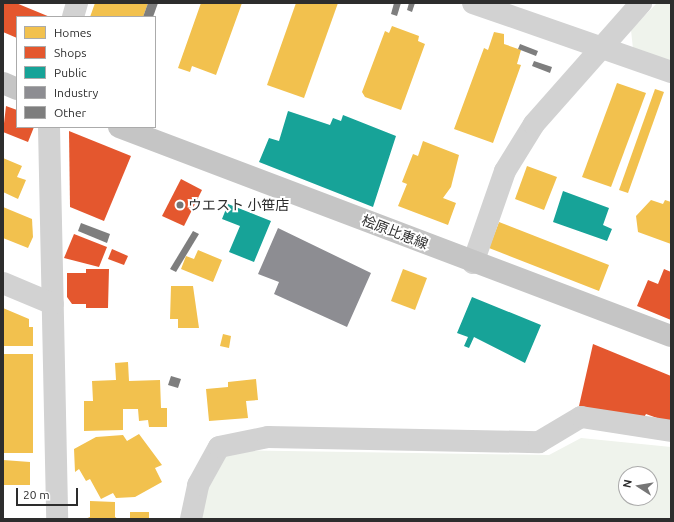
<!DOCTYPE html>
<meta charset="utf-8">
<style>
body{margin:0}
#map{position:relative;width:674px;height:522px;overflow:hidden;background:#fff;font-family:Ubuntu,"Noto Sans JP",sans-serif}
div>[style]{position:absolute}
.green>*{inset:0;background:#eff3ec}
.homes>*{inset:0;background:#f2c14e}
.shops>*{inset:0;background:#e4572e}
.public>*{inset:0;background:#17a398}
.industry>*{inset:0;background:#8d8d92}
.building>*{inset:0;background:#7e7e7e}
.minor>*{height:22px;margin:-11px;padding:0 11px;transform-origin:11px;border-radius:11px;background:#d2d2d2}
.major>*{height:22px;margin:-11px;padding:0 11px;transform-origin:11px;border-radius:11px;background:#c5c5c5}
.dots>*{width:11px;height:11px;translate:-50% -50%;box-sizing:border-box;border:2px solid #fff;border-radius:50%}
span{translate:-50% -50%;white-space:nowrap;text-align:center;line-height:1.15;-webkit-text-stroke:4px #fff;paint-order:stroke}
.poi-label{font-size:14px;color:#2d2d2d}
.left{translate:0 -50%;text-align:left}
.street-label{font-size:14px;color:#2d2d2d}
.frame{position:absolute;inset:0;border:4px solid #2d2d2d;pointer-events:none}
.legend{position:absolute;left:16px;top:16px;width:140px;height:112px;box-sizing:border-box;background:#fff;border:1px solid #ababab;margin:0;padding:5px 7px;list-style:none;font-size:12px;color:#2d2d2d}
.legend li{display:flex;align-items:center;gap:8px;height:20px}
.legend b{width:20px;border:1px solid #ababab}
.north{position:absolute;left:618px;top:466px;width:40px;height:40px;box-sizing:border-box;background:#fff;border:1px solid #ababab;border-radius:50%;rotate:282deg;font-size:11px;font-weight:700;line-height:16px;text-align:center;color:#2d2d2d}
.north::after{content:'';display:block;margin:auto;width:14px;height:18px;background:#767676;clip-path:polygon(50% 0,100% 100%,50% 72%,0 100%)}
.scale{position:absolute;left:16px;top:488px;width:62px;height:18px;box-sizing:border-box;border:2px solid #2d2d2d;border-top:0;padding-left:5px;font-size:12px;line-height:14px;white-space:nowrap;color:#2d2d2d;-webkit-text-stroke:3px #fff;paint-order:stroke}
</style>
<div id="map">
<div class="green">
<div style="clip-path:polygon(657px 3px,671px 3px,671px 61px,633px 49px,631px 30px)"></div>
<div style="clip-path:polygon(evenodd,581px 438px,671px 447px,671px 519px,200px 519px,205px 495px,229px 450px,549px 455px,581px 438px,626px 474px,650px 474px,650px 498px,626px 498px,626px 474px)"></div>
</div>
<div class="homes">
<div style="clip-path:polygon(95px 3px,148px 3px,143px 17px,90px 17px)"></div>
<div style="clip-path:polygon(201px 3px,242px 3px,216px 75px,192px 66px,190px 72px,178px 68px)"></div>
<div style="clip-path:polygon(296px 3px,338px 3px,304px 98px,267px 85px)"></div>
<div style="clip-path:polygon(392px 26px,419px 36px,418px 41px,425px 44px,401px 110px,365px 97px,362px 92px,385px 31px,389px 33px)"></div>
<div style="clip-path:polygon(494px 32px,504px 34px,504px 44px,521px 50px,517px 64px,521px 65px,493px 143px,454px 129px,484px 48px,488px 50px)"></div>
<div style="clip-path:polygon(617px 83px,646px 93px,611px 187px,582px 177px)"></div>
<div style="clip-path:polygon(655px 89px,664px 92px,628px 193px,619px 190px)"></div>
<div style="clip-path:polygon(423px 141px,459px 155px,451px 187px,443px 198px,456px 203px,448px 225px,398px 206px,407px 184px,402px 182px,413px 154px,418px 156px)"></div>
<div style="clip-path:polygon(3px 158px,22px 166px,17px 177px,26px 180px,18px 199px,3px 192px)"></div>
<div style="clip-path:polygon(527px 166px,557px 177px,544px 210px,515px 199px)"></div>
<div style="clip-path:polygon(651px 200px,663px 204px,665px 200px,671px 202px,671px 244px,638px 232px,636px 216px)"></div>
<div style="clip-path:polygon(3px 207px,32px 219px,33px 237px,28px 248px,3px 238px)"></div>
<div style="clip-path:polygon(499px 222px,609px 265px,599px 291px,489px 248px)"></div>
<div style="clip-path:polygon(198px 250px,222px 260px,213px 282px,181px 269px,186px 256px,194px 259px)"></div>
<div style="clip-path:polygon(403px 269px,427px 278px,415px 310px,391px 301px)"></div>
<div style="clip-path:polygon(171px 286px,193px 286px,199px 328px,178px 328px,178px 319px,170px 319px)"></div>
<div style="clip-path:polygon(3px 308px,29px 319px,29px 327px,33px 327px,33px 346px,3px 346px)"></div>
<div style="clip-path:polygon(223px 334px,231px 336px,229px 348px,220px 346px)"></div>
<div style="clip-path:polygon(3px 354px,33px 354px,33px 453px,3px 453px)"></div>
<div style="clip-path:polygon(128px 362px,129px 381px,160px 380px,161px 408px,167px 408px,167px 427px,149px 427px,148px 420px,139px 421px,138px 409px,123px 409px,123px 430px,84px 431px,84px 401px,93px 401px,92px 381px,116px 380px,115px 363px)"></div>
<div style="clip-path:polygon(256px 379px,258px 400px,246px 401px,248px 418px,209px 421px,206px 389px,228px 387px,228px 382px)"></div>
<div style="clip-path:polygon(139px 434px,162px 465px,155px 468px,162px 482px,135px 497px,116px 498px,113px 493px,101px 499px,90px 479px,86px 481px,79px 469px,75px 472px,74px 449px,96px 437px,123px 435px,127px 441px)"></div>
<div style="clip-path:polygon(3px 460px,30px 462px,30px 485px,3px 485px)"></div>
<div style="clip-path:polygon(90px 501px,115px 502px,115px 517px,118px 519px,85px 519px,90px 517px)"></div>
<div style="clip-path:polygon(130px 512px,149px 512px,149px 519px,130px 519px)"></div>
</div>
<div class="shops">
<div style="clip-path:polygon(3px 3px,16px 3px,50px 17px,17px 17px,17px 38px,3px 32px)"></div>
<div style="clip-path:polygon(6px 106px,17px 110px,17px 127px,34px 127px,28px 142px,3px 132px)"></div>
<div style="clip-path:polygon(69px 131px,131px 156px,104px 221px,70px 207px)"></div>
<div style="clip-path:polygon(181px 179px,202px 190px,184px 226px,162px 216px)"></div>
<div style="clip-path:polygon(74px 234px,107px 247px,99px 267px,64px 258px)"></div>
<div style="clip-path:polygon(112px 249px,128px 256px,124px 265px,108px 259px)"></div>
<div style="clip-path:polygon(86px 269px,109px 269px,108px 308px,86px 308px,86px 304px,72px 304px,67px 297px,67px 273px,86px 273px)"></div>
<div style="clip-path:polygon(664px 269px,671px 272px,671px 320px,637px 306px,648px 280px,658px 284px)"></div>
<div style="clip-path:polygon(593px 344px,671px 376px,671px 423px,646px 414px,643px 419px,599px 414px,579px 406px)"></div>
</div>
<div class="public">
<div style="clip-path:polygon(288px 111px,330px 125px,333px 118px,341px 121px,343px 115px,396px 136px,373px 207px,259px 162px,269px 138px,279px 141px)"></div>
<div style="clip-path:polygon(563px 191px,609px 208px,603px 225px,612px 229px,607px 241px,553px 222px)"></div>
<div style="clip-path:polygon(228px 204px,271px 221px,254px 262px,229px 252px,240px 226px,222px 219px)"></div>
<div style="clip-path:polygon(472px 297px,541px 325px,525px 363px,474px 337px,469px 348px,464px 346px,468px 337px,457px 333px)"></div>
</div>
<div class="industry">
<div style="clip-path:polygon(278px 228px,371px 273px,347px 327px,274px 294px,279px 282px,258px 274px)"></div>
</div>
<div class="building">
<div style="clip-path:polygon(148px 3px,158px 3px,153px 17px,143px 17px)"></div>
<div style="clip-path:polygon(394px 3px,401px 3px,397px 16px,391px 14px)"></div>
<div style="clip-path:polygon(409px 3px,415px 3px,412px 12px,407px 10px)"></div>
<div style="clip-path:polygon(520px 44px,538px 51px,536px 56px,518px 49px)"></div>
<div style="clip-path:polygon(534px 61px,552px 67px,550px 73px,532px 66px)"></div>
<div style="clip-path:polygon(81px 223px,110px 234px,107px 243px,78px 231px)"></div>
<div style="clip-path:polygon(193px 231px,199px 234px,176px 272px,170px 269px)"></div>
<div style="clip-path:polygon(171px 376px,181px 379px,178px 388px,168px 385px)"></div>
</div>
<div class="minor">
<div style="left:473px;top:3px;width:210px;rotate:19.2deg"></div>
<div style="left:73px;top:17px;width:15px;rotate:-74deg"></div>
<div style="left:49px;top:127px;width:392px;rotate:88.8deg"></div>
<div style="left:473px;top:263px;width:97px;rotate:-70.8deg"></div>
<div style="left:505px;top:171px;width:55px;rotate:-58.3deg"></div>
<div style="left:534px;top:124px;width:162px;rotate:-48.5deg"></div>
<div style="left:3px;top:283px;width:54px;rotate:22.8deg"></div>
<div style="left:191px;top:519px;width:35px;rotate:-78deg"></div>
<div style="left:198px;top:485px;width:43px;rotate:-61.1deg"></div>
<div style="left:219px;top:447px;width:50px;rotate:-11.5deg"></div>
<div style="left:268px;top:437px;width:271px;rotate:1.1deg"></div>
<div style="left:539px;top:442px;width:49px;rotate:-30.8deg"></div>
<div style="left:581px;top:417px;width:91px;rotate:8.8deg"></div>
</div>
<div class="major">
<div style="left:3px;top:83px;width:15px;rotate:23deg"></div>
<div style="left:119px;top:127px;width:590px;rotate:20.74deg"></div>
</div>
<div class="dots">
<div style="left:180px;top:205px;background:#767676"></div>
</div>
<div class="poi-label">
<span class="left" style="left:188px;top:205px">ウエスト 小笹店</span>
</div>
<div class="street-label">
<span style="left:395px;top:232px;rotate:21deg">桧原比恵線</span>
</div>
<div class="frame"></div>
<ul class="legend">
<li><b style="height:11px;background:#f2c14e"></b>Homes</li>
<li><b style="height:11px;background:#e4572e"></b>Shops</li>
<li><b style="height:11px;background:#17a398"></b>Public</li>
<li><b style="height:11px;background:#8d8d92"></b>Industry</li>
<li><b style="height:11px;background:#7e7e7e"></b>Other</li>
</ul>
<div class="north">N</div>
<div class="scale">20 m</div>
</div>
